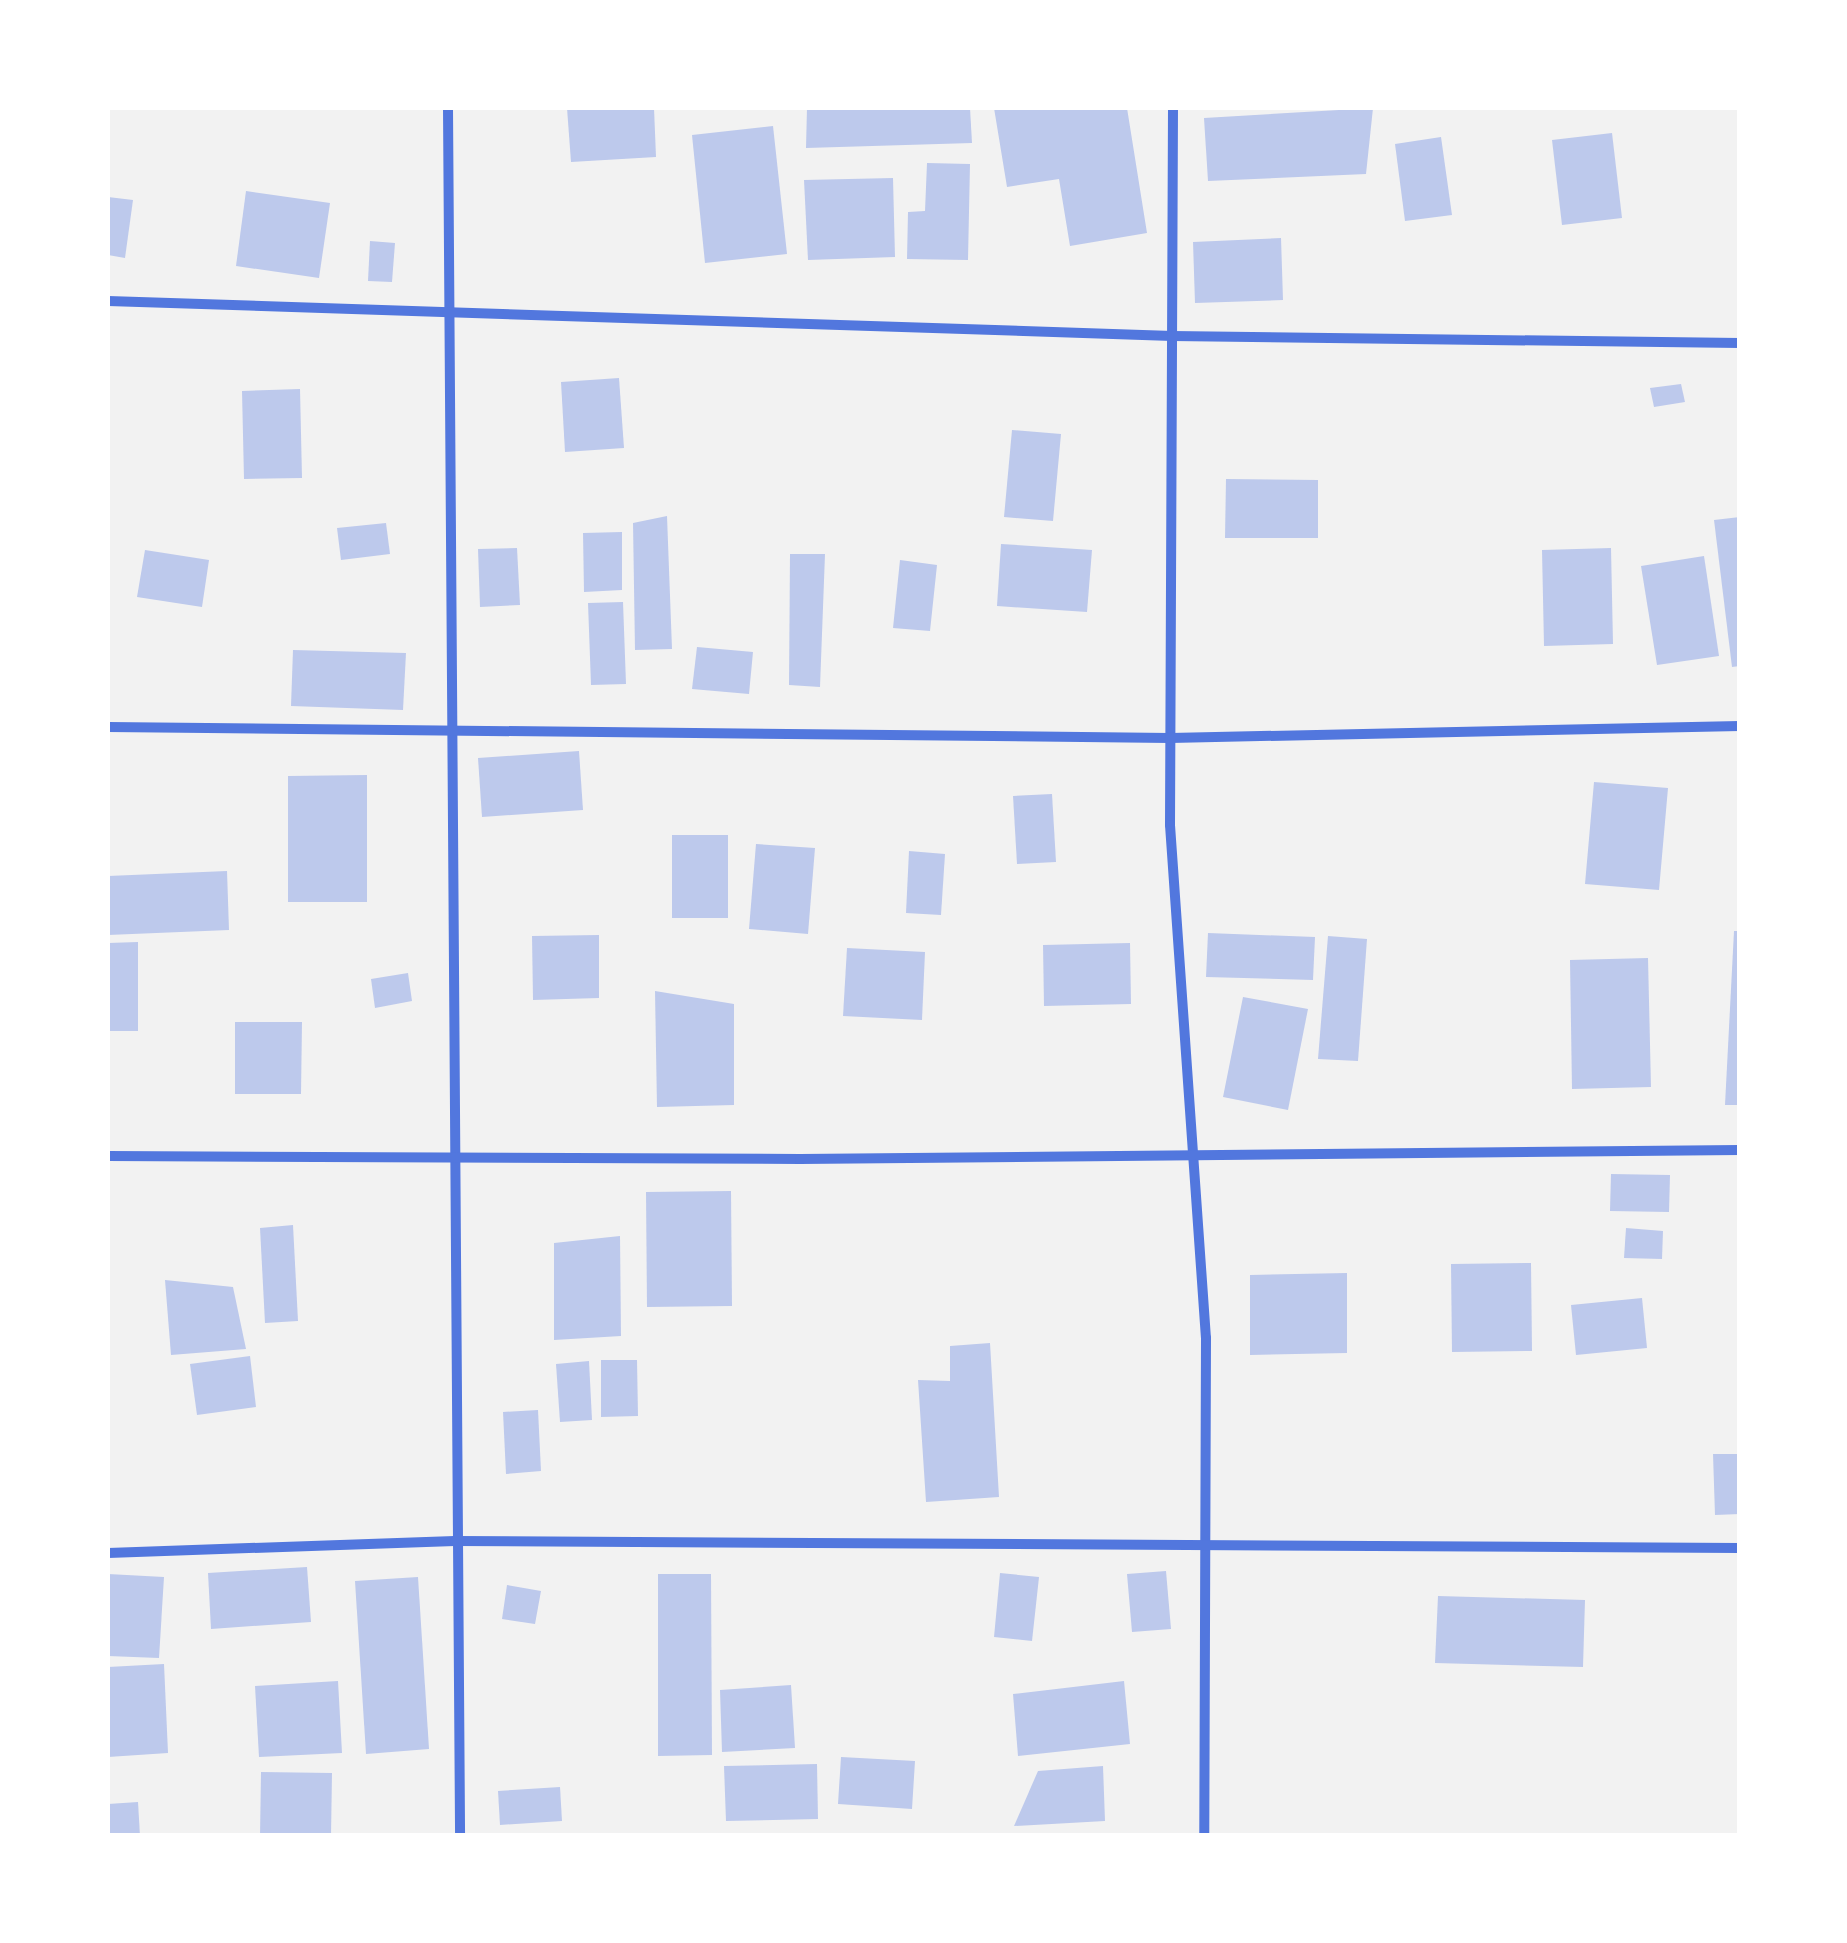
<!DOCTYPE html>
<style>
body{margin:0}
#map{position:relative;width:1847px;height:1943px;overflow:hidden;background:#f2f2f2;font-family:"Varela Round",sans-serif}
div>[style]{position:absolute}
.building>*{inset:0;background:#bdc9ec}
.minor>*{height:10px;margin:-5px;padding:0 5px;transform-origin:5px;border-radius:5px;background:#5277de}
span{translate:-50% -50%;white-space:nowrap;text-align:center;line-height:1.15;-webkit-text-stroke:8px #fff;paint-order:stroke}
.frame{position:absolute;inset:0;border:110px solid #fff;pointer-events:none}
</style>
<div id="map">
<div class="building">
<div style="clip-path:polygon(567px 108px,654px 108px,656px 157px,571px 162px)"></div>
<div style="clip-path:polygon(807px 108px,970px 108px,972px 143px,806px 148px)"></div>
<div style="clip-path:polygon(994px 108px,1127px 108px,1147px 233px,1070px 246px,1059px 179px,1007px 187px)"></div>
<div style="clip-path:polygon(1373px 108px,1366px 174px,1208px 181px,1204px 118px)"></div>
<div style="clip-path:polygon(773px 126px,787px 254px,705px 263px,692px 135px)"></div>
<div style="clip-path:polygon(1612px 133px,1622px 218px,1562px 225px,1552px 140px)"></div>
<div style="clip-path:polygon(1441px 137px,1452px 215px,1405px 221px,1395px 144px)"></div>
<div style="clip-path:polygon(927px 163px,970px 164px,968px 260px,907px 259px,908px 212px,925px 211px)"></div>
<div style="clip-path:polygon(893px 178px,895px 257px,808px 260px,804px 180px)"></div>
<div style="clip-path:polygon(246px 191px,330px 203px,319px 278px,236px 266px)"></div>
<div style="clip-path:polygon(108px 197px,133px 200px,125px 258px,108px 255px)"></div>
<div style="clip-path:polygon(1281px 238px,1283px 300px,1195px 303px,1193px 242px)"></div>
<div style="clip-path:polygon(370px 241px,395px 243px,392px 282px,368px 281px)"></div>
<div style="clip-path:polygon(619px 378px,624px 448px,565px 452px,561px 382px)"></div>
<div style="clip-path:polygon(1681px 384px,1685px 402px,1654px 407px,1650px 388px)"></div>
<div style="clip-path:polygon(300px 389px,302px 478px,244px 479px,242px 391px)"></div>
<div style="clip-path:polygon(1012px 430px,1061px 434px,1053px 521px,1004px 517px)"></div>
<div style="clip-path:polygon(1226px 479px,1318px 480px,1318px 538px,1225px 538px)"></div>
<div style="clip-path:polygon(667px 516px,672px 649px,635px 650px,633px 523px)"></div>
<div style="clip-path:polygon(1740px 517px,1740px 666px,1732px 667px,1714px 520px)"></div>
<div style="clip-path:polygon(386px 523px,390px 554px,341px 560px,337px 528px)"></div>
<div style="clip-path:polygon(622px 532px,622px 590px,584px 592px,583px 533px)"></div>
<div style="clip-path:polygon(1001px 544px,1092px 550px,1087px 612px,997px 606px)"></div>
<div style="clip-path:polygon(517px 548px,520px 605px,480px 607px,478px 549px)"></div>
<div style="clip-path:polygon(1611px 548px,1613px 644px,1544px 646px,1542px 550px)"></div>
<div style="clip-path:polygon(145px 550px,209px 560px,202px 607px,137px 597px)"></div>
<div style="clip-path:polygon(790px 554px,825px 554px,820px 687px,789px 685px)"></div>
<div style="clip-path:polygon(1704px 556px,1719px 656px,1657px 665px,1641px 566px)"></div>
<div style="clip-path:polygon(900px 560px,937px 565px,930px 631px,893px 628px)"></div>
<div style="clip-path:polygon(623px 602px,626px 684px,591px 685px,588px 603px)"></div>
<div style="clip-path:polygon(697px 647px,753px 652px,749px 694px,692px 689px)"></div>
<div style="clip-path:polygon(293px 650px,406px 653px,403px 710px,291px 706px)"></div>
<div style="clip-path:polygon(579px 751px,583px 810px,482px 817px,478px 758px)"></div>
<div style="clip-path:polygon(367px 775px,367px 902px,288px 902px,288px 776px)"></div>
<div style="clip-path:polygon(1594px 782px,1668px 788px,1659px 890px,1585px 884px)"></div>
<div style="clip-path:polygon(1052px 794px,1056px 862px,1017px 864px,1013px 796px)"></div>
<div style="clip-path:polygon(672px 835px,728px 835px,728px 918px,672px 918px)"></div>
<div style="clip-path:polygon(756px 844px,815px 848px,808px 934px,749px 929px)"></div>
<div style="clip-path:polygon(909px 851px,945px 854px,941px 915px,906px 913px)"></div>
<div style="clip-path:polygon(227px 871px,229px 930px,108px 935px,108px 876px)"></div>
<div style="clip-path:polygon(1734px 931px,1740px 931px,1740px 1105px,1725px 1105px)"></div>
<div style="clip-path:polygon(1208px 933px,1315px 937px,1313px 980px,1206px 977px)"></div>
<div style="clip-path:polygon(599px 935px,599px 998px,533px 1000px,532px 936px)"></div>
<div style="clip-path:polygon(1328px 936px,1367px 939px,1358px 1061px,1318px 1059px)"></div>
<div style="clip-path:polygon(138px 942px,138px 1031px,108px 1031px,108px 943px)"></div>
<div style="clip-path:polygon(1130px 943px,1131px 1004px,1044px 1006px,1043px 945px)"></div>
<div style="clip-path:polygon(847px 948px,925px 952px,922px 1020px,843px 1016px)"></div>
<div style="clip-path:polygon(1648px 958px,1651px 1087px,1572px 1089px,1570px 960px)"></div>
<div style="clip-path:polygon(408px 973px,412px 1001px,375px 1008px,371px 979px)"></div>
<div style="clip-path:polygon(655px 991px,734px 1004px,734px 1105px,657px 1107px)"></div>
<div style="clip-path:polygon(1243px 997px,1308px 1009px,1288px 1110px,1223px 1097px)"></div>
<div style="clip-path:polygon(235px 1022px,302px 1022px,301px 1094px,235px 1094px)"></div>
<div style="clip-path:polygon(1611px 1174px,1670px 1175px,1669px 1212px,1610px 1211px)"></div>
<div style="clip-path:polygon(731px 1191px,732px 1306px,647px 1307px,646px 1192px)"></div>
<div style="clip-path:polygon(293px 1225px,298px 1321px,265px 1323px,260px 1228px)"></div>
<div style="clip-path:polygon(1626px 1228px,1663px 1231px,1662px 1259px,1624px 1258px)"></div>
<div style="clip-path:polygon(620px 1236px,621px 1336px,554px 1340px,554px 1243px)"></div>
<div style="clip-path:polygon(1531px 1263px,1532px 1351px,1452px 1352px,1451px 1264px)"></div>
<div style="clip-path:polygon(1347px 1273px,1347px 1353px,1250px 1355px,1250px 1275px)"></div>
<div style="clip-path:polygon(165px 1280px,233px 1287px,246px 1349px,171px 1355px)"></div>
<div style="clip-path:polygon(1642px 1298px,1647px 1348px,1576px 1355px,1571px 1305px)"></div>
<div style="clip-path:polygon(990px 1343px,999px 1497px,926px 1502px,918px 1380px,950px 1381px,950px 1346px)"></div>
<div style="clip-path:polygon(250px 1356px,256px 1407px,197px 1415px,190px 1364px)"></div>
<div style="clip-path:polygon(601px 1360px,637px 1360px,638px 1416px,601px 1417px)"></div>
<div style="clip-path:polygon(589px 1361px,592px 1420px,560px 1422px,556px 1364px)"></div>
<div style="clip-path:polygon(538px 1410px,541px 1471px,506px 1474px,503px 1412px)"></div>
<div style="clip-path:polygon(1713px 1454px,1740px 1454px,1740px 1514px,1715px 1515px)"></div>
<div style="clip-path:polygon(307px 1567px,311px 1622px,211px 1629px,208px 1573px)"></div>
<div style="clip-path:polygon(1166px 1571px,1171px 1629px,1132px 1632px,1127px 1574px)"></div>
<div style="clip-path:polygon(1000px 1573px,1039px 1577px,1032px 1641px,994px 1637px)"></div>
<div style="clip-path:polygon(108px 1574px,164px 1577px,159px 1658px,108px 1656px)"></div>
<div style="clip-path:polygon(658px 1574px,711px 1574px,712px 1755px,658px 1756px)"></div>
<div style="clip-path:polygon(418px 1577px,429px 1749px,366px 1754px,355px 1581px)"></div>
<div style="clip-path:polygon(507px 1585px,541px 1591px,535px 1624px,502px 1619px)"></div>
<div style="clip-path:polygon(1438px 1596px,1585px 1600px,1583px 1667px,1435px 1663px)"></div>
<div style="clip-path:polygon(164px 1664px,168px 1753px,108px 1757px,108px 1667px)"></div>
<div style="clip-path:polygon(338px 1681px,342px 1753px,259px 1757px,255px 1686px)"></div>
<div style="clip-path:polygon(1124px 1681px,1130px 1744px,1018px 1756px,1013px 1694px)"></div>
<div style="clip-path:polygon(791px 1685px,795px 1748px,722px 1752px,720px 1690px)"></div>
<div style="clip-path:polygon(841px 1757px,915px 1761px,912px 1809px,838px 1804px)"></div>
<div style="clip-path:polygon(817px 1764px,818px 1819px,726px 1821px,724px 1766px)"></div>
<div style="clip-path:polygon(1103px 1766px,1105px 1821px,1014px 1826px,1038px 1771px)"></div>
<div style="clip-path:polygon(261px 1772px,332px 1773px,331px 1836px,260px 1836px)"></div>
<div style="clip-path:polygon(560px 1787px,562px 1821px,500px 1825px,498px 1791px)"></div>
<div style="clip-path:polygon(138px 1802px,140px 1836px,108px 1836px,108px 1804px)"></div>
</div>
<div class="minor">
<div style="left:448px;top:108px;width:1728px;rotate:89.6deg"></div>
<div style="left:1173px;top:108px;width:717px;rotate:90.24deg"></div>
<div style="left:1170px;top:825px;width:514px;rotate:85.99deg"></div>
<div style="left:1206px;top:1338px;width:498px;rotate:90.2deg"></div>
<div style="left:108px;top:301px;width:1065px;rotate:1.88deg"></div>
<div style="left:1172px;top:336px;width:568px;rotate:0.71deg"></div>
<div style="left:108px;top:727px;width:1062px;rotate:0.59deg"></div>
<div style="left:1170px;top:738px;width:570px;rotate:-1.21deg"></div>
<div style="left:108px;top:1156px;width:692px;rotate:0.25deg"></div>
<div style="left:800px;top:1159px;width:940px;rotate:-0.55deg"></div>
<div style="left:108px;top:1553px;width:347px;rotate:-2deg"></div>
<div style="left:455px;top:1541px;width:1285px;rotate:0.31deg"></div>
</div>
<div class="frame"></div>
</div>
